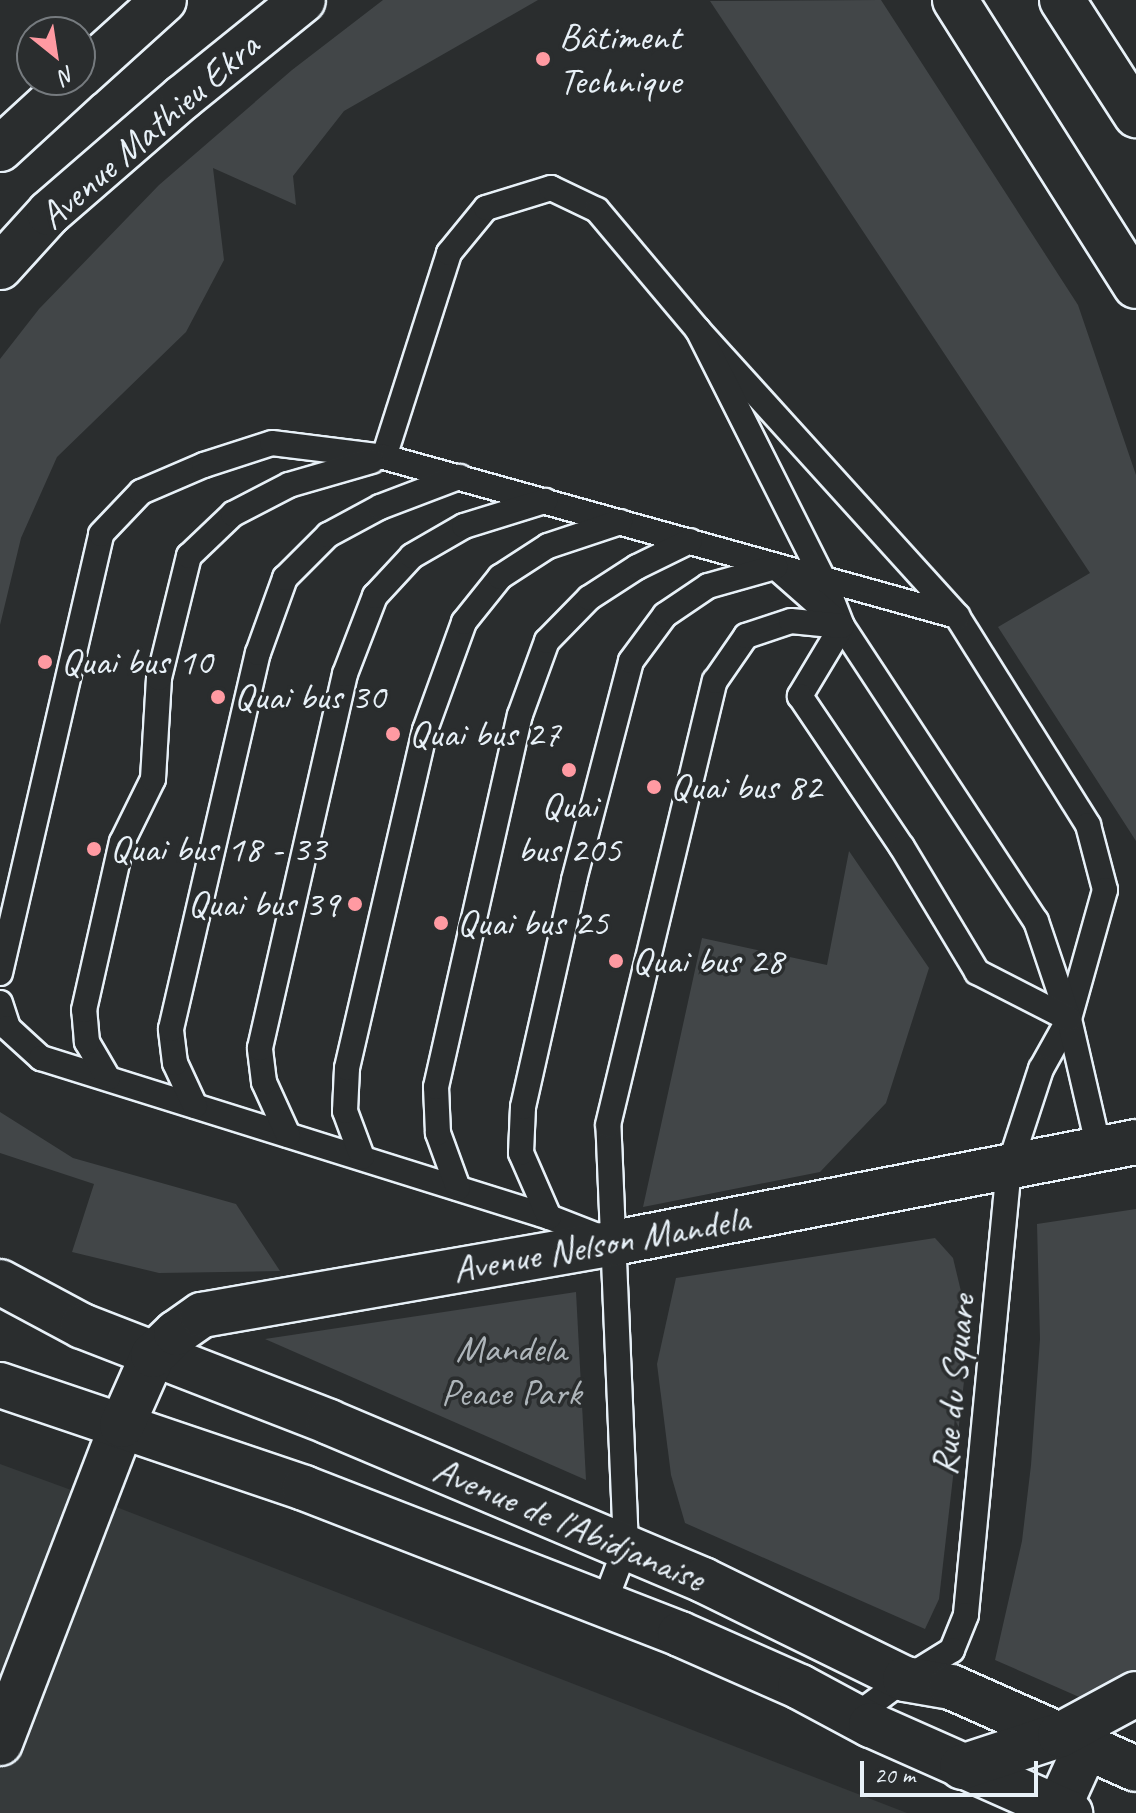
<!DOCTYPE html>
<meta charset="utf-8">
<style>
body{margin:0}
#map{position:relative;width:1136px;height:1813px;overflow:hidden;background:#2a2d2e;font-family:Caveat,sans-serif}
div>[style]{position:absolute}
.built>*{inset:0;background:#363a3b}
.green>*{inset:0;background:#424648}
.roads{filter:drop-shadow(2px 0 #e8f1f8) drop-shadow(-2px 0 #e8f1f8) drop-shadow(0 2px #e8f1f8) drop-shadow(0 -2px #e8f1f8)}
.lane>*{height:24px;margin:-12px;padding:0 12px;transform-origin:12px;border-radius:12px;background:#2a2d2e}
.street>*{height:44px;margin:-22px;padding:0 22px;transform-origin:22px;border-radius:22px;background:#2a2d2e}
.secondary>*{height:44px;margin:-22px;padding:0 22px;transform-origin:22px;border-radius:22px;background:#2a2d2e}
.primary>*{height:44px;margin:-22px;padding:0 22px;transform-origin:22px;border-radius:22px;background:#2a2d2e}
.dots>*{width:22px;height:22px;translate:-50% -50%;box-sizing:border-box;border:4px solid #2a2d2e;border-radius:50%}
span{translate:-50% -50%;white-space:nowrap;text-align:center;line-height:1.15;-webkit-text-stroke:7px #2a2d2e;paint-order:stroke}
.poi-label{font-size:38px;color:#e8f1f8}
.left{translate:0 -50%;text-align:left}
.right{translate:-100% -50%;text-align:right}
.street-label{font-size:38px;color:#e8f1f8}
.park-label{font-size:38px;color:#aeb5ba}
.north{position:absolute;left:16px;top:16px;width:80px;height:80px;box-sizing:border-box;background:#2a2d2e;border:2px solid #767b7f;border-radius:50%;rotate:150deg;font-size:22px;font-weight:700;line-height:32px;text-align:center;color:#e8f1f8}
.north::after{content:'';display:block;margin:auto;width:28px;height:36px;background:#ff9aa2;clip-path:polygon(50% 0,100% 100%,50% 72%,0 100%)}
.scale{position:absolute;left:860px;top:1761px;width:178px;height:36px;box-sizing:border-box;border:4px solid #e8f1f8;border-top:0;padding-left:10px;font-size:24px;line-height:28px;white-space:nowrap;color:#e8f1f8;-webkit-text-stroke:6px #2a2d2e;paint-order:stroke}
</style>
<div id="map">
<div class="built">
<div style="clip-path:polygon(0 1464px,93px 1498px,907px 1813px,0 1813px)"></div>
</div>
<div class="green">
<div style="clip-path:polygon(383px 0,538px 0,344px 111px,293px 176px,296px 205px,213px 168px,224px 260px,186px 332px,57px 457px,21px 538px,0 625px,0 359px,39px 309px,159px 185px,292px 70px)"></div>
<div style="clip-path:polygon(881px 0,1078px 305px,1136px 475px,1136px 841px,998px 627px,1090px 573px,710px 1px)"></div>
<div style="clip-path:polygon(849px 851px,929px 968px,886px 1103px,820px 1172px,643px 1207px,702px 938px,827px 965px)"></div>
<div style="clip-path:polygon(0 1112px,73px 1158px,236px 1204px,280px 1271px,159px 1273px,72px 1252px,94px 1184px,0 1153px)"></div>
<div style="clip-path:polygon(1136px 1209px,1136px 1722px,995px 1660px,1022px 1541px,1031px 1465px,1040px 1339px,1037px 1224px)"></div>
<div style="clip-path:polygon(935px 1238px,953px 1258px,970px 1329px,939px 1599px,925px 1629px,685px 1523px,671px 1475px,657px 1364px,676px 1278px)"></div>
<div style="clip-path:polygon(576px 1292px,586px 1480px,265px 1339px)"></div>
</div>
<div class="roads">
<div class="lane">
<div style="left:698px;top:330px;width:386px;rotate:47.8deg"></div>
<div style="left:957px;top:616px;width:247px;rotate:57.9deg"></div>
<div style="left:1088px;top:825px;width:67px;rotate:75.3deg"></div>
<div style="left:1105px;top:890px;width:134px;rotate:105.6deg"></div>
<div style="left:1069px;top:1019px;width:57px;rotate:119.2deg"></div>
<div style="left:1041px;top:1069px;width:103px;rotate:108.1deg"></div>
<div style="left:1009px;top:1167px;width:450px;rotate:95.5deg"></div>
<div style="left:966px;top:1615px;width:38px;rotate:112deg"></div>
<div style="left:952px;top:1650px;width:55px;rotate:148.3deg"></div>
<div style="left:905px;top:1679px;width:64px;rotate:143.3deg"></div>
<div style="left:384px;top:457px;width:214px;rotate:-72.3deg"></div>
<div style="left:449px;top:253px;width:58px;rotate:-50.6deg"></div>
<div style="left:486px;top:208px;width:68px;rotate:-17.1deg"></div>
<div style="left:551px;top:188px;width:51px;rotate:25.6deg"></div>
<div style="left:597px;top:210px;width:157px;rotate:49.9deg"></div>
<div style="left:698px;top:330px;width:280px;rotate:63.3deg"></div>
<div style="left:824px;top:580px;width:49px;rotate:68.6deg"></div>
<div style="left:842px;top:626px;width:353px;rotate:56.7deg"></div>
<div style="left:1036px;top:921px;width:103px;rotate:71.4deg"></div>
<div style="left:1069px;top:1019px;width:133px;rotate:77deg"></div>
<div style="left:780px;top:571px;width:76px;rotate:41.3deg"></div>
<div style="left:842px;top:626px;width:82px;rotate:121deg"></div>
<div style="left:800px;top:696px;width:182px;rotate:56deg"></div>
<div style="left:902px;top:847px;width:146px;rotate:59deg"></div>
<div style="left:977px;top:972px;width:103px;rotate:27.1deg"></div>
<div style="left:0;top:973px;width:450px;rotate:-77deg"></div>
<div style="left:101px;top:534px;width:58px;rotate:-46.4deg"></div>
<div style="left:141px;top:492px;width:69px;rotate:-23.2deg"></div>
<div style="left:204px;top:465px;width:71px;rotate:-17.9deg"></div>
<div style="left:272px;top:443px;width:113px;rotate:7.1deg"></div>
<div style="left:384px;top:457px;width:595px;rotate:15.51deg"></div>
<div style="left:0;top:1003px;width:26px;rotate:72deg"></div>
<div style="left:8px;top:1028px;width:45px;rotate:42.3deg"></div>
<div style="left:41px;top:1058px;width:532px;rotate:17.38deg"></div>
<div style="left:549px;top:1217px;width:60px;rotate:21.4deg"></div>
<div style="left:108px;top:1078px;width:42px;rotate:-120.3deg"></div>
<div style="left:87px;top:1042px;width:32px;rotate:-95deg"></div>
<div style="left:84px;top:1010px;width:172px;rotate:-77.3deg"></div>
<div style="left:122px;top:842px;width:70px;rotate:-63.8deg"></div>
<div style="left:153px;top:779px;width:101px;rotate:-86.6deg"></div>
<div style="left:159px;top:678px;width:126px;rotate:-76.2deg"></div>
<div style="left:189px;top:556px;width:61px;rotate:-43.7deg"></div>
<div style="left:233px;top:514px;width:63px;rotate:-27.4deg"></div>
<div style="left:289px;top:485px;width:86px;rotate:-16.1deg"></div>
<div style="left:195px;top:1106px;width:47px;rotate:-114.9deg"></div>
<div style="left:175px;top:1063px;width:34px;rotate:-97deg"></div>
<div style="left:171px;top:1029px;width:386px;rotate:-77deg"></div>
<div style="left:258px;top:653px;width:80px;rotate:-70.2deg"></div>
<div style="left:285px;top:578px;width:61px;rotate:-45deg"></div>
<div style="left:328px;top:535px;width:59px;rotate:-28.3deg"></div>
<div style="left:380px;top:507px;width:85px;rotate:-20.8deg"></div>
<div style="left:288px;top:1135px;width:58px;rotate:-114.4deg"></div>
<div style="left:264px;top:1082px;width:34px;rotate:-97deg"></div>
<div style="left:260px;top:1048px;width:384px;rotate:-77.2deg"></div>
<div style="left:345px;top:674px;width:84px;rotate:-69deg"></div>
<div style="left:375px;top:596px;width:54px;rotate:-47.2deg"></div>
<div style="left:412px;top:556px;width:60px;rotate:-30deg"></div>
<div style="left:464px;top:526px;width:85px;rotate:-17.2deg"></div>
<div style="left:362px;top:1157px;width:49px;rotate:-110.3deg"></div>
<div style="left:345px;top:1111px;width:43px;rotate:-87.3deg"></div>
<div style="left:347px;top:1068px;width:347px;rotate:-77deg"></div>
<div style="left:425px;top:730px;width:115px;rotate:-70.1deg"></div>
<div style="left:464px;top:622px;width:58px;rotate:-51.3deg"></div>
<div style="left:500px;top:577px;width:57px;rotate:-32.9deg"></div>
<div style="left:548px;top:546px;width:76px;rotate:-18.4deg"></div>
<div style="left:458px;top:1188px;width:59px;rotate:-110deg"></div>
<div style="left:438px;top:1133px;width:46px;rotate:-92.5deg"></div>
<div style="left:436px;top:1087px;width:381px;rotate:-77.3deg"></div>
<div style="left:520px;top:715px;width:79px;rotate:-70deg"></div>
<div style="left:547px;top:641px;width:60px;rotate:-45.7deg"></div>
<div style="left:589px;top:598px;width:57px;rotate:-32.9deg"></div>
<div style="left:637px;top:567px;width:59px;rotate:-26.1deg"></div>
<div style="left:549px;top:1217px;width:70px;rotate:-113.6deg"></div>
<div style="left:521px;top:1153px;width:46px;rotate:-87.5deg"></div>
<div style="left:523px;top:1107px;width:233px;rotate:-77.3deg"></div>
<div style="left:574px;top:880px;width:226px;rotate:-75.4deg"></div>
<div style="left:631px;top:661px;width:57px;rotate:-53.5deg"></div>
<div style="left:665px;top:615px;width:52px;rotate:-34deg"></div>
<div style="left:708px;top:586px;width:70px;rotate:-15.8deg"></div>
<div style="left:604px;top:1604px;width:62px;rotate:-69.2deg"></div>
<div style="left:626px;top:1546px;width:421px;rotate:-92.4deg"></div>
<div style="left:608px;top:1125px;width:457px;rotate:-76.5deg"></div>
<div style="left:715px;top:681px;width:55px;rotate:-55.4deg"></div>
<div style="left:746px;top:636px;width:47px;rotate:-18.4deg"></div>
<div style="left:791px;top:621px;width:51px;rotate:5.6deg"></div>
</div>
<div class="street">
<div style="left:0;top:1743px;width:341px;rotate:-69deg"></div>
<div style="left:1056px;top:1813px;width:72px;rotate:-65.6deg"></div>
</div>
<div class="secondary">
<div style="left:0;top:1282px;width:93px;rotate:28.2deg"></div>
<div style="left:82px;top:1326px;width:265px;rotate:21.2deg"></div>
<div style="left:329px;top:1422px;width:406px;rotate:22.9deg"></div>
<div style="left:703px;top:1580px;width:225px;rotate:26.1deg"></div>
<div style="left:905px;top:1679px;width:47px;rotate:9.9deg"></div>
<div style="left:951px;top:1687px;width:202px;rotate:23.9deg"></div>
<div style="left:0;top:1385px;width:321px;rotate:18.7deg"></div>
<div style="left:304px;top:1488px;width:403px;rotate:21.2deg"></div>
<div style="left:680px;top:1634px;width:131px;rotate:23.8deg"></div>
<div style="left:800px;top:1687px;width:81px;rotate:28.2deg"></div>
<div style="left:871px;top:1725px;width:218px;rotate:23.9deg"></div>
<div style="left:122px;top:1425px;width:77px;rotate:-66.1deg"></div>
<div style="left:153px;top:1355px;width:32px;rotate:-44deg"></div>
<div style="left:176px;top:1333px;width:32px;rotate:-35deg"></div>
<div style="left:202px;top:1315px;width:418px;rotate:-9.9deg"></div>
<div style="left:614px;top:1243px;width:532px;rotate:-10.95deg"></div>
</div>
<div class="primary">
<div style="left:955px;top:0;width:338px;rotate:57.7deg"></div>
<div style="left:1062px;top:0;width:137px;rotate:57.2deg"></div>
<div style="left:80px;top:76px;width:113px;rotate:-42.1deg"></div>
<div style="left:0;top:149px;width:102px;rotate:-42.6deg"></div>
<div style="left:0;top:267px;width:73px;rotate:-47.8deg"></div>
<div style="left:49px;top:213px;width:177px;rotate:-40.9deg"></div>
<div style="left:183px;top:97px;width:154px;rotate:-38.9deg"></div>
<div style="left:962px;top:1767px;width:103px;rotate:-18.1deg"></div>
<div style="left:1060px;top:1735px;width:86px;rotate:-28.3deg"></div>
</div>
</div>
<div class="dots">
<div style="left:543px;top:59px;background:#ff9aa2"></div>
<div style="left:45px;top:662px;background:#ff9aa2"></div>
<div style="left:218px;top:697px;background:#ff9aa2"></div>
<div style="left:393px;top:734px;background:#ff9aa2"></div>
<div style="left:569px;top:770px;background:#ff9aa2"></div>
<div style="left:654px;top:787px;background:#ff9aa2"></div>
<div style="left:94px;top:849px;background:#ff9aa2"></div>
<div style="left:355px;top:904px;background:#ff9aa2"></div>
<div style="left:441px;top:923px;background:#ff9aa2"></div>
<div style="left:616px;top:961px;background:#ff9aa2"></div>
</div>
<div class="poi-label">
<span class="left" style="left:559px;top:59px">Bâtiment<br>Technique</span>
<span class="left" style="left:61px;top:662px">Quai bus 10</span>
<span class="left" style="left:234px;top:697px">Quai bus 30</span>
<span class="left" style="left:409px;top:734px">Quai bus 27</span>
<span class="left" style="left:670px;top:787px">Quai bus 82</span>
<span style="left:569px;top:828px">Quai<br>bus 205</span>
<span class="left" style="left:110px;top:849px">Quai bus 18 - 33</span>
<span class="right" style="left:339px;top:904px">Quai bus 39</span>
<span class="left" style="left:457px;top:923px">Quai bus 25</span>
<span class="left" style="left:632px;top:961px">Quai bus 28</span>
</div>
<div class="street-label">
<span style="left:149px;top:131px;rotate:-41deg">Avenue Mathieu Ekra</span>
<span style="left:601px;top:1244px;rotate:-10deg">Avenue Nelson Mandela</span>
<span style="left:953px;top:1385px;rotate:-84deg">Rue du Square</span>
<span style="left:569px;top:1524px;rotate:23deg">Avenue de l'Abidjanaise</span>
</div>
<div class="park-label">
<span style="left:511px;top:1371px">Mandela<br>Peace Park</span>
</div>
<div class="north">N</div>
<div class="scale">20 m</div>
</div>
